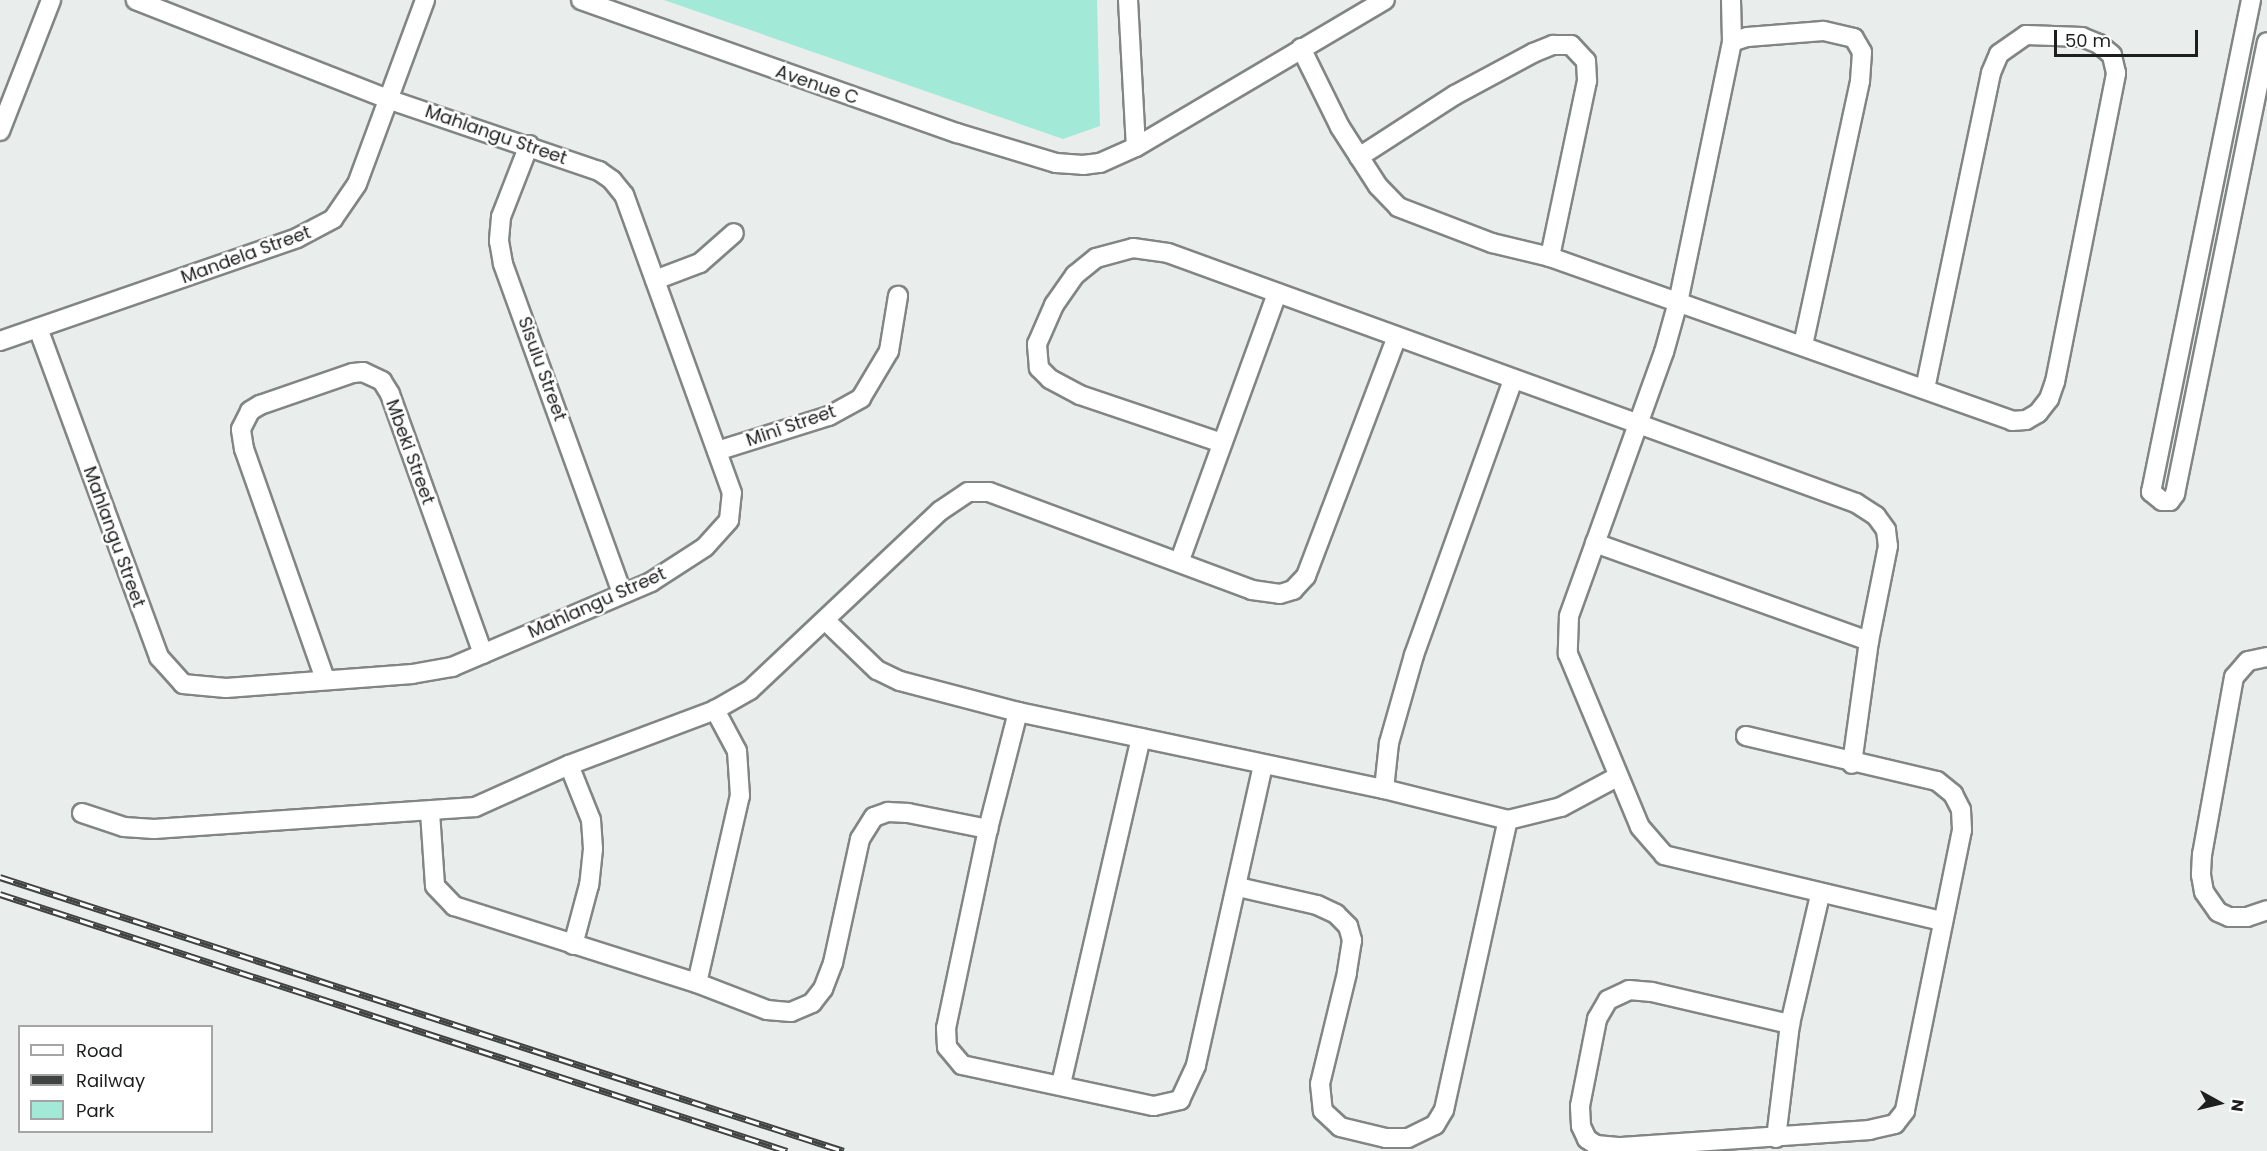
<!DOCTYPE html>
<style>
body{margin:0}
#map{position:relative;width:2267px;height:1151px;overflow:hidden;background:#e9eeec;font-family:Poppins,sans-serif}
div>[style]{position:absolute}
.green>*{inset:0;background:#a3e9d8}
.roads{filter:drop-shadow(2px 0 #818584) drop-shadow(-2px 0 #818584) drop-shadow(0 2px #818584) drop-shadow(0 -2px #818584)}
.street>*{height:18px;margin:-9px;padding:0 9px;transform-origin:9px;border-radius:9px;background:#fff}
.rail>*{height:7px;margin-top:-3.5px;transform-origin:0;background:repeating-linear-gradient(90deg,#fff 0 14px,#404341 0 28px);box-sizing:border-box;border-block:2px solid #404341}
span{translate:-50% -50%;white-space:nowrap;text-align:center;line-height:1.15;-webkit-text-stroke:5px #fff;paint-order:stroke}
.street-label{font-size:18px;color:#1d1f1e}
.legend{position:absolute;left:18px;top:1025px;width:195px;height:108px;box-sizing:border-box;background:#fff;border:2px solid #a5a5a5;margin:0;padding:8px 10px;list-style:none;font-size:18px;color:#1d1f1e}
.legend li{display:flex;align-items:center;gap:12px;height:30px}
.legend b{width:30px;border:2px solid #a5a5a5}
.north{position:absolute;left:2189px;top:1073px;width:60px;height:60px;-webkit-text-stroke:4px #fff;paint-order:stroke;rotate:98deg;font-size:16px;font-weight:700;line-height:24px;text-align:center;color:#1d1f1e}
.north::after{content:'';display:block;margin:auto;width:21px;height:27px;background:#1d1f1e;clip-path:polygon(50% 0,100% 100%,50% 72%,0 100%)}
.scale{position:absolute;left:2054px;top:30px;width:144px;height:27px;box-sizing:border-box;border:3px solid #1d1f1e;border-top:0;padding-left:8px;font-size:18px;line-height:21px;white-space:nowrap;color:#1d1f1e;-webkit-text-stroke:4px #fff;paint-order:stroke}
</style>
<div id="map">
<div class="green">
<div style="clip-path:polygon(664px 0,1097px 0,1100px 126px,1063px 139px)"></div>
</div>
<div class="roads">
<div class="street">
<div style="left:581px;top:0;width:399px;rotate:19.5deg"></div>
<div style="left:957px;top:133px;width:103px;rotate:16.9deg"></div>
<div style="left:1056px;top:163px;width:27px;rotate:4deg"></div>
<div style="left:1083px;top:165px;width:17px;rotate:-7deg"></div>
<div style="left:1100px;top:163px;width:39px;rotate:-24deg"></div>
<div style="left:1136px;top:147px;width:289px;rotate:-30.6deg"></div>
<div style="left:1128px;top:0;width:147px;rotate:86.9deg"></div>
<div style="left:1731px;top:0;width:42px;rotate:88.6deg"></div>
<div style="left:2251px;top:0;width:502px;rotate:101.49deg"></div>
<div style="left:2151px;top:492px;width:14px;rotate:39deg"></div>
<div style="left:2162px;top:501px;width:8px"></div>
<div style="left:2170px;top:501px;width:9px;rotate:-54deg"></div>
<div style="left:2175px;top:494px;width:461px;rotate:-78.5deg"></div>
<div style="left:1301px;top:48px;width:88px;rotate:63.7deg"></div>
<div style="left:1340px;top:127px;width:70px;rotate:57.2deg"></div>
<div style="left:1378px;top:186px;width:29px;rotate:46deg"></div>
<div style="left:1398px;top:207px;width:101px;rotate:21deg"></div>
<div style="left:1492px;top:243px;width:60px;rotate:13.6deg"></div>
<div style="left:1550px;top:257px;width:490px;rotate:19.5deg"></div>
<div style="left:2012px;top:421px;width:14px;rotate:-4deg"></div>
<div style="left:2026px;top:420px;width:14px;rotate:-30deg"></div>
<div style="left:2038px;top:413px;width:18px;rotate:-52deg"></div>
<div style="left:2049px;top:399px;width:18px;rotate:-71deg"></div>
<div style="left:2055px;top:382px;width:315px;rotate:-78.8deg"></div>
<div style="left:2116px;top:73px;width:18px;rotate:-103deg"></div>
<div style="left:2112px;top:55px;width:17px;rotate:-140deg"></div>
<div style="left:2099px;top:44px;width:18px;rotate:-158deg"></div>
<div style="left:2082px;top:37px;width:56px;rotate:-178deg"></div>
<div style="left:2026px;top:35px;width:33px;rotate:145deg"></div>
<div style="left:1999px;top:54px;width:21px;rotate:113deg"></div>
<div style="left:1991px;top:73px;width:323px;rotate:101.8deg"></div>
<div style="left:0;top:131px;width:141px;rotate:-68.7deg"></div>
<div style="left:529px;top:145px;width:77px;rotate:111.3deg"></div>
<div style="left:501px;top:217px;width:24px;rotate:95deg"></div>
<div style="left:499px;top:241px;width:23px;rotate:80deg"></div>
<div style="left:503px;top:264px;width:349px;rotate:70.1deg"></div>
<div style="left:1359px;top:157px;width:114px;rotate:-32.9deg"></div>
<div style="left:1455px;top:95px;width:89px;rotate:-28.3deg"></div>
<div style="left:1533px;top:53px;width:22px;rotate:-22deg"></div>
<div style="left:1553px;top:45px;width:18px"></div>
<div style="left:1571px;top:45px;width:22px;rotate:47deg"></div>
<div style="left:1586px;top:61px;width:20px;rotate:87deg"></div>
<div style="left:1587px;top:81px;width:180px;rotate:101.9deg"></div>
<div style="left:655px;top:280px;width:48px;rotate:-20.7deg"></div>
<div style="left:700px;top:263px;width:45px;rotate:-41.4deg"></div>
<div style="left:38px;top:328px;width:351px;rotate:69.8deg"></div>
<div style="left:159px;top:657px;width:36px;rotate:48deg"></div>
<div style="left:183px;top:684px;width:43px;rotate:5.3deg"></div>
<div style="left:226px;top:688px;width:187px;rotate:-4.3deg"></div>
<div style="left:412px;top:674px;width:41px;rotate:-9.9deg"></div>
<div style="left:452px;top:667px;width:216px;rotate:-23.1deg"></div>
<div style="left:651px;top:582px;width:64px;rotate:-32.9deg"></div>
<div style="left:705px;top:547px;width:36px;rotate:-48deg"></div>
<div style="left:729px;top:520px;width:27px;rotate:-84deg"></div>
<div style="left:732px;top:493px;width:317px;rotate:-109.9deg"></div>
<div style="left:624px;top:195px;width:19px;rotate:-129deg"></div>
<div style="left:612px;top:180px;width:16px;rotate:-145deg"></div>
<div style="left:599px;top:171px;width:223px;rotate:-161.2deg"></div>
<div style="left:388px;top:99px;width:271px;rotate:-158.6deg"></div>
<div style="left:0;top:341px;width:314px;rotate:-19.1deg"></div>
<div style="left:297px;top:238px;width:41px;rotate:-27.8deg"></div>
<div style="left:333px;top:219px;width:42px;rotate:-55.6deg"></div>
<div style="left:357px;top:184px;width:196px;rotate:-69.7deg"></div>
<div style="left:1803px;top:345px;width:270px;rotate:-77.8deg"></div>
<div style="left:1860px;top:81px;width:29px;rotate:-86deg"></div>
<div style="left:1862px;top:52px;width:16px;rotate:-120deg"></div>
<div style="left:1854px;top:38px;width:32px;rotate:-167deg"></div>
<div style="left:1823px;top:31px;width:76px;rotate:175.5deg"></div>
<div style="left:1747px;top:37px;width:16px;rotate:162deg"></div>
<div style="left:1732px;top:42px;width:266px;rotate:101.7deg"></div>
<div style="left:1678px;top:302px;width:52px;rotate:105.6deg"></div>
<div style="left:1664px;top:352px;width:281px;rotate:109.8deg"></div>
<div style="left:1569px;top:616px;width:38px;rotate:92deg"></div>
<div style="left:1568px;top:654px;width:187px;rotate:67.4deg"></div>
<div style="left:1640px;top:827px;width:37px;rotate:49deg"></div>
<div style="left:1664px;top:855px;width:286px;rotate:13.4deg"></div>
<div style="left:1222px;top:443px;width:150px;rotate:-161.3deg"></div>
<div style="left:1080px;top:395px;width:34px;rotate:-152deg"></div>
<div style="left:1050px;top:379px;width:16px;rotate:-135deg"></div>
<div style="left:1039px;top:368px;width:24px;rotate:-95deg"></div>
<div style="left:1037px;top:344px;width:43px;rotate:-66.4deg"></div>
<div style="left:1054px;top:305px;width:37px;rotate:-55deg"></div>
<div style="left:1075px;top:275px;width:27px;rotate:-39deg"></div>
<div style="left:1096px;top:258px;width:38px;rotate:-15deg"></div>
<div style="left:1133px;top:248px;width:35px;rotate:8deg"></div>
<div style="left:1168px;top:253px;width:732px;rotate:19.97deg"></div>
<div style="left:1856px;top:503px;width:24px;rotate:33deg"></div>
<div style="left:1876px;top:516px;width:17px;rotate:54deg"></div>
<div style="left:1886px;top:530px;width:16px;rotate:83deg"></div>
<div style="left:1888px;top:546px;width:97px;rotate:101.3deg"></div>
<div style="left:1869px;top:641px;width:124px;rotate:97.9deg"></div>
<div style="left:717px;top:451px;width:117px;rotate:-17.4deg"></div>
<div style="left:829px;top:416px;width:37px;rotate:-29deg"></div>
<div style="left:861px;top:398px;width:55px;rotate:-59.2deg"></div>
<div style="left:889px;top:351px;width:56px;rotate:-80.7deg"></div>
<div style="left:1595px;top:543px;width:291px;rotate:19.7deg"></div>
<div style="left:1180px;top:560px;width:284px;rotate:-70deg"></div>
<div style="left:825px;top:620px;width:72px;rotate:43.9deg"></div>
<div style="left:877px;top:670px;width:25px;rotate:26deg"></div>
<div style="left:900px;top:681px;width:122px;rotate:14.7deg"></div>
<div style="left:1018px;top:712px;width:374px;rotate:11.9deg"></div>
<div style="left:1384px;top:789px;width:128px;rotate:14deg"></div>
<div style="left:1508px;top:820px;width:55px;rotate:-13.8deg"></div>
<div style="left:1561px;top:807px;width:64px;rotate:-28.2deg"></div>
<div style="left:2267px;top:657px;width:19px;rotate:168deg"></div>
<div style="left:2248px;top:661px;width:21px;rotate:131deg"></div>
<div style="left:2234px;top:677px;width:180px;rotate:100.2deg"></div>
<div style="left:2202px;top:854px;width:21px;rotate:93deg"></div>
<div style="left:2201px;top:875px;width:17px;rotate:80deg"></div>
<div style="left:2204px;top:892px;width:24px;rotate:55deg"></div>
<div style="left:2218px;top:912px;width:12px;rotate:24deg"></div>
<div style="left:2229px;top:917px;width:18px"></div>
<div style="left:2247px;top:917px;width:21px;rotate:-19deg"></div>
<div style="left:325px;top:679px;width:244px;rotate:-109.4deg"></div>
<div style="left:244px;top:449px;width:20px;rotate:-99deg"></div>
<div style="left:241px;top:429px;width:20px;rotate:-63deg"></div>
<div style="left:250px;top:411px;width:12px;rotate:-31deg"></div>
<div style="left:260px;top:405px;width:98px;rotate:-19deg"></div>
<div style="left:353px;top:373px;width:10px;rotate:-6deg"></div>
<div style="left:363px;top:372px;width:21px;rotate:25deg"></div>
<div style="left:382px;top:381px;width:15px;rotate:58deg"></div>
<div style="left:390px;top:394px;width:276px;rotate:70.3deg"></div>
<div style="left:1018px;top:712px;width:121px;rotate:104.4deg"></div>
<div style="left:988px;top:829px;width:203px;rotate:101.9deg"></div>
<div style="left:946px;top:1028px;width:19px;rotate:87deg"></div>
<div style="left:947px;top:1047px;width:23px;rotate:50deg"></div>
<div style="left:962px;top:1065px;width:196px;rotate:12.1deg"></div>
<div style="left:1154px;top:1106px;width:27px;rotate:-13deg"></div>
<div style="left:1180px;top:1100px;width:38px;rotate:-65deg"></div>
<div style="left:1196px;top:1065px;width:306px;rotate:-77.4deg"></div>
<div style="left:1746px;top:736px;width:196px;rotate:13.3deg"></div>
<div style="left:1937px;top:781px;width:21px;rotate:39deg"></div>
<div style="left:1953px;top:794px;width:18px;rotate:63deg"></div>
<div style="left:1961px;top:810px;width:20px;rotate:87deg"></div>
<div style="left:1962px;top:830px;width:287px;rotate:101.5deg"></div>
<div style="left:1905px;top:1111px;width:16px;rotate:128deg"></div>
<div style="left:1895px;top:1124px;width:26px;rotate:167deg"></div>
<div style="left:1870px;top:1130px;width:253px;rotate:176.1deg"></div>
<div style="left:1618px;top:1147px;width:22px;rotate:-175deg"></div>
<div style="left:1596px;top:1145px;width:11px;rotate:-146deg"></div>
<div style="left:1587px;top:1139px;width:14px;rotate:-115deg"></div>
<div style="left:1581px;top:1126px;width:20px;rotate:-93deg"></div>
<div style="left:1580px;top:1106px;width:89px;rotate:-78.9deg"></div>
<div style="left:1597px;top:1019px;width:22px;rotate:-60deg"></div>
<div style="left:1608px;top:1000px;width:23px;rotate:-25deg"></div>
<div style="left:1629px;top:990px;width:23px;rotate:5deg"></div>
<div style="left:1652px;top:992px;width:142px;rotate:13.1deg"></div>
<div style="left:569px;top:765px;width:59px;rotate:68.2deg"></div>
<div style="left:591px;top:820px;width:29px;rotate:86deg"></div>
<div style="left:593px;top:849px;width:36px;rotate:96deg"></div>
<div style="left:589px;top:885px;width:62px;rotate:104.9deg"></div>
<div style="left:1384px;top:789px;width:46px;rotate:-83.8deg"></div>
<div style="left:1389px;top:743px;width:91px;rotate:-74.1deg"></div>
<div style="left:1414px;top:655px;width:292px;rotate:-70.2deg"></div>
<div style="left:430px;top:812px;width:74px;rotate:86.1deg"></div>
<div style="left:435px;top:886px;width:28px;rotate:46deg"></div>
<div style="left:454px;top:906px;width:255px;rotate:17.6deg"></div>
<div style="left:697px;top:983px;width:75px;rotate:21.1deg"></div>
<div style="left:767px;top:1010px;width:24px;rotate:5deg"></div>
<div style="left:791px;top:1012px;width:23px;rotate:-23deg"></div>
<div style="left:812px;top:1003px;width:18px;rotate:-52deg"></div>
<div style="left:823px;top:989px;width:28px;rotate:-69deg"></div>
<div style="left:833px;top:963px;width:127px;rotate:-77.7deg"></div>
<div style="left:860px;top:839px;width:26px;rotate:-58deg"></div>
<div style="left:874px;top:817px;width:15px;rotate:-20deg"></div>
<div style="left:888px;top:812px;width:20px;rotate:3deg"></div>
<div style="left:908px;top:813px;width:82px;rotate:11.3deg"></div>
<div style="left:82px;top:813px;width:44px;rotate:18.4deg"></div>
<div style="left:124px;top:827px;width:30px;rotate:4deg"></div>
<div style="left:154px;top:829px;width:322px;rotate:-3.9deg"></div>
<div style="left:475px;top:807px;width:103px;rotate:-24.1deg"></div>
<div style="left:569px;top:765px;width:156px;rotate:-20.6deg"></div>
<div style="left:715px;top:710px;width:40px;rotate:-29.7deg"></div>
<div style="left:750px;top:690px;width:261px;rotate:-43.3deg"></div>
<div style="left:940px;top:511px;width:34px;rotate:-34deg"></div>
<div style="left:968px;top:492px;width:21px"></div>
<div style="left:989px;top:492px;width:281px;rotate:20.4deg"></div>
<div style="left:1252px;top:590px;width:28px;rotate:8deg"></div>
<div style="left:1280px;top:594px;width:14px;rotate:-17deg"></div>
<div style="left:1293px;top:590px;width:19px;rotate:-47deg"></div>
<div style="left:1306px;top:576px;width:256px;rotate:-69.2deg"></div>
<div style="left:1238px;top:887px;width:81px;rotate:12.8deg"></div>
<div style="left:1317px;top:905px;width:21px;rotate:25deg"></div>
<div style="left:1336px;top:914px;width:17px;rotate:45deg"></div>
<div style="left:1348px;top:926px;width:15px;rotate:74deg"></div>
<div style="left:1352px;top:940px;width:33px;rotate:99deg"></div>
<div style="left:1347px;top:973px;width:114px;rotate:103.7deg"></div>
<div style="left:1320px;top:1084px;width:27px;rotate:84deg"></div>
<div style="left:1323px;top:1111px;width:23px;rotate:43deg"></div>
<div style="left:1340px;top:1127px;width:47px;rotate:13.4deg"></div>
<div style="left:1386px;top:1138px;width:22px"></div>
<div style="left:1408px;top:1138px;width:30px;rotate:-26deg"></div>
<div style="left:1435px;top:1125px;width:17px;rotate:-59deg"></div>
<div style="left:1444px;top:1110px;width:297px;rotate:-77.6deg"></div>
<div style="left:697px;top:983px;width:192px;rotate:-77.1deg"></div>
<div style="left:740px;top:796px;width:45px;rotate:-93.8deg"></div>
<div style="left:737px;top:751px;width:47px;rotate:-118.2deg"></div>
<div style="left:1061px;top:1084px;width:355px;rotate:-77deg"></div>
<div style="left:1776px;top:1138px;width:115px;rotate:-83deg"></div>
<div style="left:1790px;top:1024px;width:132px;rotate:-76.9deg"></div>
</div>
</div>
<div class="rail">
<div style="left:0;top:877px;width:887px;rotate:17.99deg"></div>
<div style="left:0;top:894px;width:828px;rotate:18.08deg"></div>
</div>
<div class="street-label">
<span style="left:817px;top:85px;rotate:19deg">Avenue C</span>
<span style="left:496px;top:135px;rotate:19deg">Mahlangu Street</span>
<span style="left:246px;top:255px;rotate:-20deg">Mandela Street</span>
<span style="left:542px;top:369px;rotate:70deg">Sisulu Street</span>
<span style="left:791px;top:426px;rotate:-19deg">Mini Street</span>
<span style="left:410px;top:452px;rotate:70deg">Mbeki Street</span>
<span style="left:114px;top:537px;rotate:70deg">Mahlangu Street</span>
<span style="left:597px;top:603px;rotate:-24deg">Mahlangu Street</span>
</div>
<ul class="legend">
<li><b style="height:8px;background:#fff"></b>Road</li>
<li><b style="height:8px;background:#404341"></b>Railway</li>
<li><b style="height:16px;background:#a3e9d8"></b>Park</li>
</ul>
<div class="north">N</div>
<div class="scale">50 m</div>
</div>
